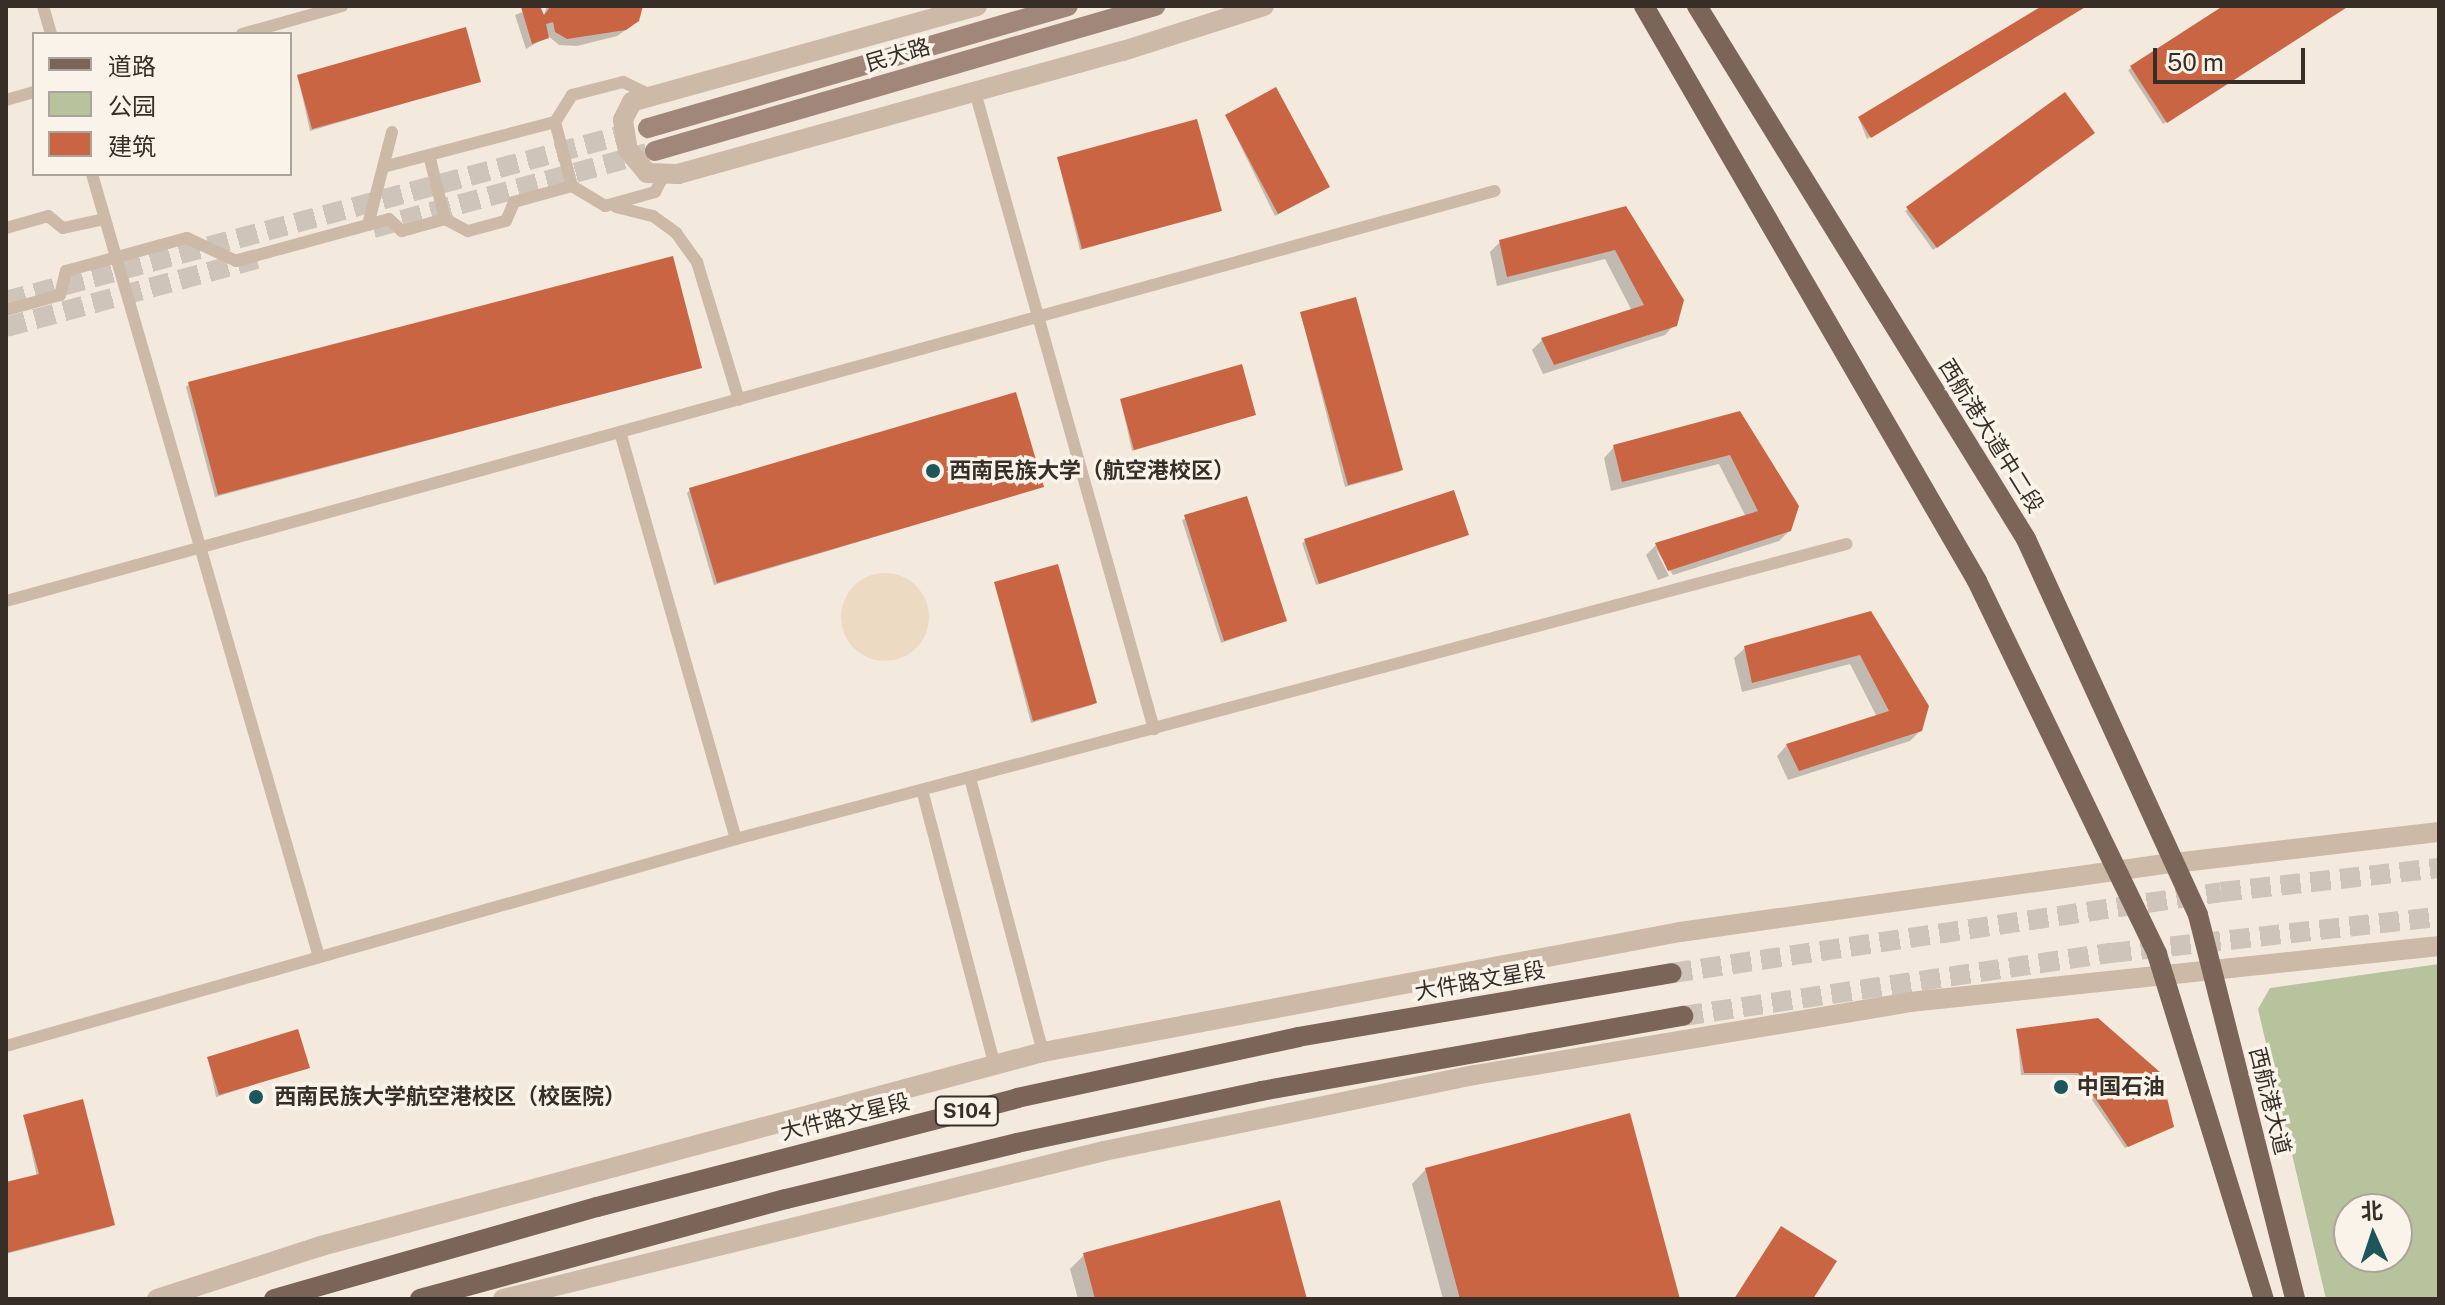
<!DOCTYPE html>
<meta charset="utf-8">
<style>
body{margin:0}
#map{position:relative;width:2445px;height:1305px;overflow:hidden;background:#f3e9dd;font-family:"Public Sans","Noto Sans SC",sans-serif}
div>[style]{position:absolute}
.green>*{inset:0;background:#b6c39c}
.plaza>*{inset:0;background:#ecdac3}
.round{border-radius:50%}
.shadow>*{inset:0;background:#0003}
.building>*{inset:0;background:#ca6544}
.secondary-tunnel>*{height:20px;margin-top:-10px;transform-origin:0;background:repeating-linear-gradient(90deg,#cec4b9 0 20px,transparent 0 30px)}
.primary-tunnel>*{height:20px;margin-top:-10px;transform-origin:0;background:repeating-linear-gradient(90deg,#cec4b9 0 20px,transparent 0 30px)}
.service>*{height:12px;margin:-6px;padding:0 6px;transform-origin:6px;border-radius:6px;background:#ccb9a8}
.tertiary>*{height:20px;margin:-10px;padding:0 10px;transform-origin:10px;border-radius:10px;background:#ccb9a8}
.secondary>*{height:20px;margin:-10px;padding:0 10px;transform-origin:10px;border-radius:10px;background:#a08779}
.primary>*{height:20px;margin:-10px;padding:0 10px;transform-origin:10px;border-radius:10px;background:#7b6559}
.dots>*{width:22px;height:22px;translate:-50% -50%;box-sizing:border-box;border:4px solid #faf3e9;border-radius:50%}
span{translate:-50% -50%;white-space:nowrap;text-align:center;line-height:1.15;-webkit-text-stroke:7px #faf3e9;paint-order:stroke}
.shield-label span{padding:2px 6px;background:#faf3e9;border:2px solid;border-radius:6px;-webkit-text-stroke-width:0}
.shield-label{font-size:20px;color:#382e28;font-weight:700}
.street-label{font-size:22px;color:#382e28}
.poi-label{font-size:22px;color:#382e28;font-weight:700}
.left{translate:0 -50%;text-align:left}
.frame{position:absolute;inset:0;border:8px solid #382e28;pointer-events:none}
.legend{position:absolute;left:32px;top:32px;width:260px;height:144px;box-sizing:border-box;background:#faf3e9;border:2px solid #aca49c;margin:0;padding:10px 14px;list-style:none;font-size:24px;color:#382e28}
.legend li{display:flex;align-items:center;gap:16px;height:40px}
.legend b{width:40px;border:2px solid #aca49c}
.north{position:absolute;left:2333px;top:1193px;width:80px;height:80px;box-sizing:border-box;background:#faf3e9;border:2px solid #aca49c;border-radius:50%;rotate:357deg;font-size:22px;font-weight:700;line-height:32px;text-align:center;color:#382e28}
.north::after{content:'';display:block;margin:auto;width:28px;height:36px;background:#1c575b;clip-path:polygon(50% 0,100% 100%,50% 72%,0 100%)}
.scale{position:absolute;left:2153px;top:48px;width:152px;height:36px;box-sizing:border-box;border:4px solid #382e28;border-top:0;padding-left:10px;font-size:24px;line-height:28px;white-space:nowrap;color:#382e28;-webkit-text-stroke:6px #faf3e9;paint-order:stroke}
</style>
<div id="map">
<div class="green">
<div style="clip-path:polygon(evenodd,2439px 964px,2439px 1299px,2326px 1299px,2258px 1009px,2270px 988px,2439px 964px,2349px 1209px,2397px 1209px,2397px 1257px,2349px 1257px,2349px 1209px)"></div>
</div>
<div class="plaza">
<div class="round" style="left:841px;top:573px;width:88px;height:88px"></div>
</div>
<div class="shadow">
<div style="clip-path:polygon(538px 6px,543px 18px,547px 6px,638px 6px,630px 27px,617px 36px,577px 46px,559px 45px,548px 36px,526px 49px,515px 15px)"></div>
<div style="clip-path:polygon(2046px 6px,2086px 6px,1867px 139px,1859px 119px)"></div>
<div style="clip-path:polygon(2227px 6px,2347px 6px,2163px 124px,2128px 70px)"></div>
<div style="clip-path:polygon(298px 77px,479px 81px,310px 131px)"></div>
<div style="clip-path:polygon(1226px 116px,1325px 189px,1275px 216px)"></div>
<div style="clip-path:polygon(2090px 136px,1933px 250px,1905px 211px,1908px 209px)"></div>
<div style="clip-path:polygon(1058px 159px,1220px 210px,1080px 250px)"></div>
<div style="clip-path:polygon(1625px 208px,1675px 324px,1665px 335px,1543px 374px,1532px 350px,1542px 340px,1632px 311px,1605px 259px,1497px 286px,1490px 252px,1500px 242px)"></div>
<div style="clip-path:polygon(1301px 314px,1401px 470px,1399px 472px,1345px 487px)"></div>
<div style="clip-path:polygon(700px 368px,215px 497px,186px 387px,189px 384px)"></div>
<div style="clip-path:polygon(1121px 401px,1254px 415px,1132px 451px)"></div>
<div style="clip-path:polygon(1739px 413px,1790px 530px,1779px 541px,1673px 575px,1655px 548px,1669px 576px,1658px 580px,1646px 555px,1656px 545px,1746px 517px,1719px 464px,1611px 491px,1604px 458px,1614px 447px)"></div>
<div style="clip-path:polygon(1042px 487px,714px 585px,687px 493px,690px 490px)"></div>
<div style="clip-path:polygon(1246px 498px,1285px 621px,1221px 643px,1182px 520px)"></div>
<div style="clip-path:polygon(1467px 534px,1316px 585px,1302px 543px,1305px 541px)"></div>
<div style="clip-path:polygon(995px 584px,1095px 703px,1092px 705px,1031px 723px)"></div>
<div style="clip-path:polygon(1870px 614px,1921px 730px,1910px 741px,1788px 780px,1777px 756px,1787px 745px,1877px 717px,1850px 664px,1742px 692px,1734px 658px,1745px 648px)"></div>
<div style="clip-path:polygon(2017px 1031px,2172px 1126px,2125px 1148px,2075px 1075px,2021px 1075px)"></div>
<div style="clip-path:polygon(208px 1058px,308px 1067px,216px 1097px)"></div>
<div style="clip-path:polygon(24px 1116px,113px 1225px,110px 1227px,6px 1254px,6px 1184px,37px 1177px)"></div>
<div style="clip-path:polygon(1426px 1169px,1678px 1299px,1443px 1299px,1412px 1184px)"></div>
<div style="clip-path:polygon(1084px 1255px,1305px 1299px,1078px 1299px,1070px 1269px)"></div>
</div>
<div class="building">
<div style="clip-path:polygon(540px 6px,544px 15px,551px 6px,643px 6px,639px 21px,626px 30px,567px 39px,555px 32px,553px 22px,546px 24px,549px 38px,532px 44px,521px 7px)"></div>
<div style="clip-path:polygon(2042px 6px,2087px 6px,1871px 138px,1858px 117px)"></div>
<div style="clip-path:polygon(2223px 6px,2349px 6px,2167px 123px,2130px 66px)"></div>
<div style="clip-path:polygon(466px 27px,481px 82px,312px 129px,297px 75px)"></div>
<div style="clip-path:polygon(1276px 87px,1330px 187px,1278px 214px,1225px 115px)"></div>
<div style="clip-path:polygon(2065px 92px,2095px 133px,1937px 248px,1906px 207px)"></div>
<div style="clip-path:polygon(1197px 119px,1222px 211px,1082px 249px,1057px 157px)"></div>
<div style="clip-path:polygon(1626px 206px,1684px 300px,1677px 326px,1554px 365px,1541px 338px,1644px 305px,1615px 250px,1507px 277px,1499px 240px)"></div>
<div style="clip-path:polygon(673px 256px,702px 368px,218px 495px,188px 382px)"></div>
<div style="clip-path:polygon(1356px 297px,1403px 470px,1348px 485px,1300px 312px)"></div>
<div style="clip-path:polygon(1242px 364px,1256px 415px,1134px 450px,1120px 399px)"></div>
<div style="clip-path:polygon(1016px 392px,1044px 487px,717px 583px,689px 488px)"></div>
<div style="clip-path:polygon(1740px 411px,1799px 506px,1791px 531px,1668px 571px,1655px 543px,1758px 511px,1730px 455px,1622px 482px,1613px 445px)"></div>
<div style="clip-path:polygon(1454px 490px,1469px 535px,1319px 584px,1304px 539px)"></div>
<div style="clip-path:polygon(1247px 496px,1287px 621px,1224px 641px,1184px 515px)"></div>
<div style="clip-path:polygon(1058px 564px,1097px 703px,1033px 721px,994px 582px)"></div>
<div style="clip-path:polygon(1871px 611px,1929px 706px,1922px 731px,1799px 771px,1786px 744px,1889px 711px,1860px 655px,1752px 683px,1744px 646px)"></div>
<div style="clip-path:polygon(2098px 1018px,2161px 1073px,2174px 1127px,2128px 1147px,2078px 1073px,2024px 1073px,2016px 1029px)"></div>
<div style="clip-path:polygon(298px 1029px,310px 1068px,219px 1095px,207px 1057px)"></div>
<div style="clip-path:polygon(83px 1099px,115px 1225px,6px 1253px,6px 1182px,39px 1174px,23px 1115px)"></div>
<div style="clip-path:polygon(1630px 1113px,1680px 1299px,1460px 1299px,1425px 1168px)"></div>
<div style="clip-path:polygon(1280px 1200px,1307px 1299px,1095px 1299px,1083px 1253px)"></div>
<div style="clip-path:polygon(1781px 1226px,1837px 1261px,1813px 1299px,1734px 1299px)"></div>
</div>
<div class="secondary-tunnel">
<div style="left:373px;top:228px;width:284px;rotate:-15.3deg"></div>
<div style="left:6px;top:301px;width:665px;rotate:-15.08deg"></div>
<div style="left:6px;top:327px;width:260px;rotate:-15.2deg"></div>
</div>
<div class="primary-tunnel">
<div style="left:1672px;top:973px;width:555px;rotate:-8.39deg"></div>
<div style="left:2221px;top:892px;width:219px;rotate:-6.3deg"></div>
<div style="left:1683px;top:1016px;width:433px;rotate:-8.4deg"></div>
<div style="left:2111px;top:953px;width:330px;rotate:-6.3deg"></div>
</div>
<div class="service">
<div style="left:43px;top:6px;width:29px;rotate:74deg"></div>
<div style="left:242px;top:34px;width:104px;rotate:-15.6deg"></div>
<div style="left:975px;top:92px;width:662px;rotate:74.3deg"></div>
<div style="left:650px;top:95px;width:30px;rotate:-154deg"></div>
<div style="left:623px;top:82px;width:53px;rotate:165.7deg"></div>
<div style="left:572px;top:95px;width:32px;rotate:122deg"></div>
<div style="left:555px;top:122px;width:66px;rotate:75.1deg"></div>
<div style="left:572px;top:186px;width:39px;rotate:31deg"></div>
<div style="left:605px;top:206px;width:52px;rotate:-15.6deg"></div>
<div style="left:655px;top:192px;width:19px;rotate:-62deg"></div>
<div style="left:6px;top:100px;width:29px;rotate:-16deg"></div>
<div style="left:429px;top:155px;width:66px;rotate:76deg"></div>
<div style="left:383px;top:167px;width:178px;rotate:-14.7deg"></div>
<div style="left:92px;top:174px;width:815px;rotate:73.83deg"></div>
<div style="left:616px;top:207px;width:38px;rotate:14deg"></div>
<div style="left:653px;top:216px;width:29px;rotate:36deg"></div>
<div style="left:676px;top:233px;width:36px;rotate:54deg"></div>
<div style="left:697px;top:262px;width:144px;rotate:73.1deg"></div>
<div style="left:368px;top:225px;width:22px;rotate:-16deg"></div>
<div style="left:389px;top:219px;width:18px;rotate:43deg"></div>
<div style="left:402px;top:231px;width:45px;rotate:-15.6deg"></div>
<div style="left:445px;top:219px;width:26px;rotate:28deg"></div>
<div style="left:468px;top:231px;width:39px;rotate:-15deg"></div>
<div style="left:506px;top:221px;width:21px;rotate:-67deg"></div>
<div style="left:514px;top:202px;width:60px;rotate:-15.4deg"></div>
<div style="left:6px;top:228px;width:44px;rotate:-15.9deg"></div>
<div style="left:48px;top:216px;width:19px;rotate:39deg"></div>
<div style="left:63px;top:228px;width:43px;rotate:-12.1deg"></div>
<div style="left:6px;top:310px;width:56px;rotate:-15.5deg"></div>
<div style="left:60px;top:295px;width:25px;rotate:-76deg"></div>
<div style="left:66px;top:271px;width:125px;rotate:-15.3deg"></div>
<div style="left:187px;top:238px;width:54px;rotate:25.1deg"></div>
<div style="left:236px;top:261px;width:137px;rotate:-15.3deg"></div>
<div style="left:368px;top:225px;width:96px;rotate:-75.5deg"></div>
<div style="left:620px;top:432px;width:423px;rotate:74.1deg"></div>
<div style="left:6px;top:601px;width:1544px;rotate:-15.4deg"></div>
<div style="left:970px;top:778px;width:284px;rotate:75.1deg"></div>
<div style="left:922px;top:790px;width:282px;rotate:75.2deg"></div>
<div style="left:6px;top:1046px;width:759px;rotate:-15.83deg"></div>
<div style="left:736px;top:839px;width:1149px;rotate:-14.88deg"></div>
</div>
<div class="tertiary">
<div style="left:977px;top:6px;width:358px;rotate:164.5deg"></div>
<div style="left:632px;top:102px;width:20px;rotate:117deg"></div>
<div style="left:623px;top:120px;width:30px;rotate:81deg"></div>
<div style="left:628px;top:150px;width:30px;rotate:50deg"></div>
<div style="left:647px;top:173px;width:31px;rotate:2deg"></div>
<div style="left:678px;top:174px;width:462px;rotate:-15.5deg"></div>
<div style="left:1123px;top:51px;width:148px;rotate:-17.7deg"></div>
<div style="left:157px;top:1299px;width:172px;rotate:-17.9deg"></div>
<div style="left:321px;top:1246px;width:748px;rotate:-15.04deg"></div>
<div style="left:1043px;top:1052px;width:648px;rotate:-10.67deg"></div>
<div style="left:1680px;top:932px;width:499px;rotate:-8deg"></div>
<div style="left:2174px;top:863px;width:267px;rotate:-6.7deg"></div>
<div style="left:503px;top:1299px;width:619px;rotate:-13.83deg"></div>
<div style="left:1104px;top:1151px;width:379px;rotate:-11.6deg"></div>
<div style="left:1475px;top:1075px;width:441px;rotate:-9.5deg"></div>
<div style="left:1910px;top:1002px;width:532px;rotate:-6.04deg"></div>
</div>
<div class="secondary">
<div style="left:648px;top:128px;width:437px;rotate:-16.2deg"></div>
<div style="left:655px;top:151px;width:521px;rotate:-16.17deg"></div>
</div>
<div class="primary">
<div style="left:1644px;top:6px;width:664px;rotate:59.92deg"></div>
<div style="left:1977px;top:581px;width:414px;rotate:64.2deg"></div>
<div style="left:2157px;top:954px;width:361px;rotate:72.8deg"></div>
<div style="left:1697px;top:6px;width:626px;rotate:58.31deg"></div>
<div style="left:2026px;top:539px;width:413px;rotate:65.4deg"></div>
<div style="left:2198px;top:915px;width:396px;rotate:75.8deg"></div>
<div style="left:274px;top:1299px;width:336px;rotate:-15.9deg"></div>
<div style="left:597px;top:1207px;width:434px;rotate:-14.5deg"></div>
<div style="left:1017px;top:1098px;width:288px;rotate:-12.2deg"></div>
<div style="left:1298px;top:1037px;width:379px;rotate:-9.7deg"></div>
<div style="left:420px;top:1299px;width:379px;rotate:-15.3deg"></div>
<div style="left:786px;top:1199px;width:238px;rotate:-13.6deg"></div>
<div style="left:1017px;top:1143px;width:249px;rotate:-12deg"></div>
<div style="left:1261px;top:1091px;width:429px;rotate:-10.1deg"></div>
</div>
<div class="dots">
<div style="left:933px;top:471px;background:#1c575b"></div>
<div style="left:2061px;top:1087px;background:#1c575b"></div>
<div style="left:256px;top:1097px;background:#1c575b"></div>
</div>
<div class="shield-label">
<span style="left:967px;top:1111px">S104</span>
</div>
<div class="street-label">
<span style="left:898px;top:55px;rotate:-16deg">民大路</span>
<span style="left:1991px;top:436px;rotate:58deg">西航港大道中二段</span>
<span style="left:1480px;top:981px;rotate:-10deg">大件路文星段</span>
<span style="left:2270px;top:1101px;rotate:76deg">西航港大道</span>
<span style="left:845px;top:1117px;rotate:-14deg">大件路文星段</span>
</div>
<div class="poi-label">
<span class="left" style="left:949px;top:471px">西南民族大学（航空港校区）</span>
<span class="left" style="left:2077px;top:1087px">中国石油</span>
<span class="left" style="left:274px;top:1097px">西南民族大学航空港校区（校医院）</span>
</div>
<div class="frame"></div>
<ul class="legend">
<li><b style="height:10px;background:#7b6559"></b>道路</li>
<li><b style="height:22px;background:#b6c39c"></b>公园</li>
<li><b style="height:22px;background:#ca6544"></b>建筑</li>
</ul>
<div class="north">北</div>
<div class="scale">50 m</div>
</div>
